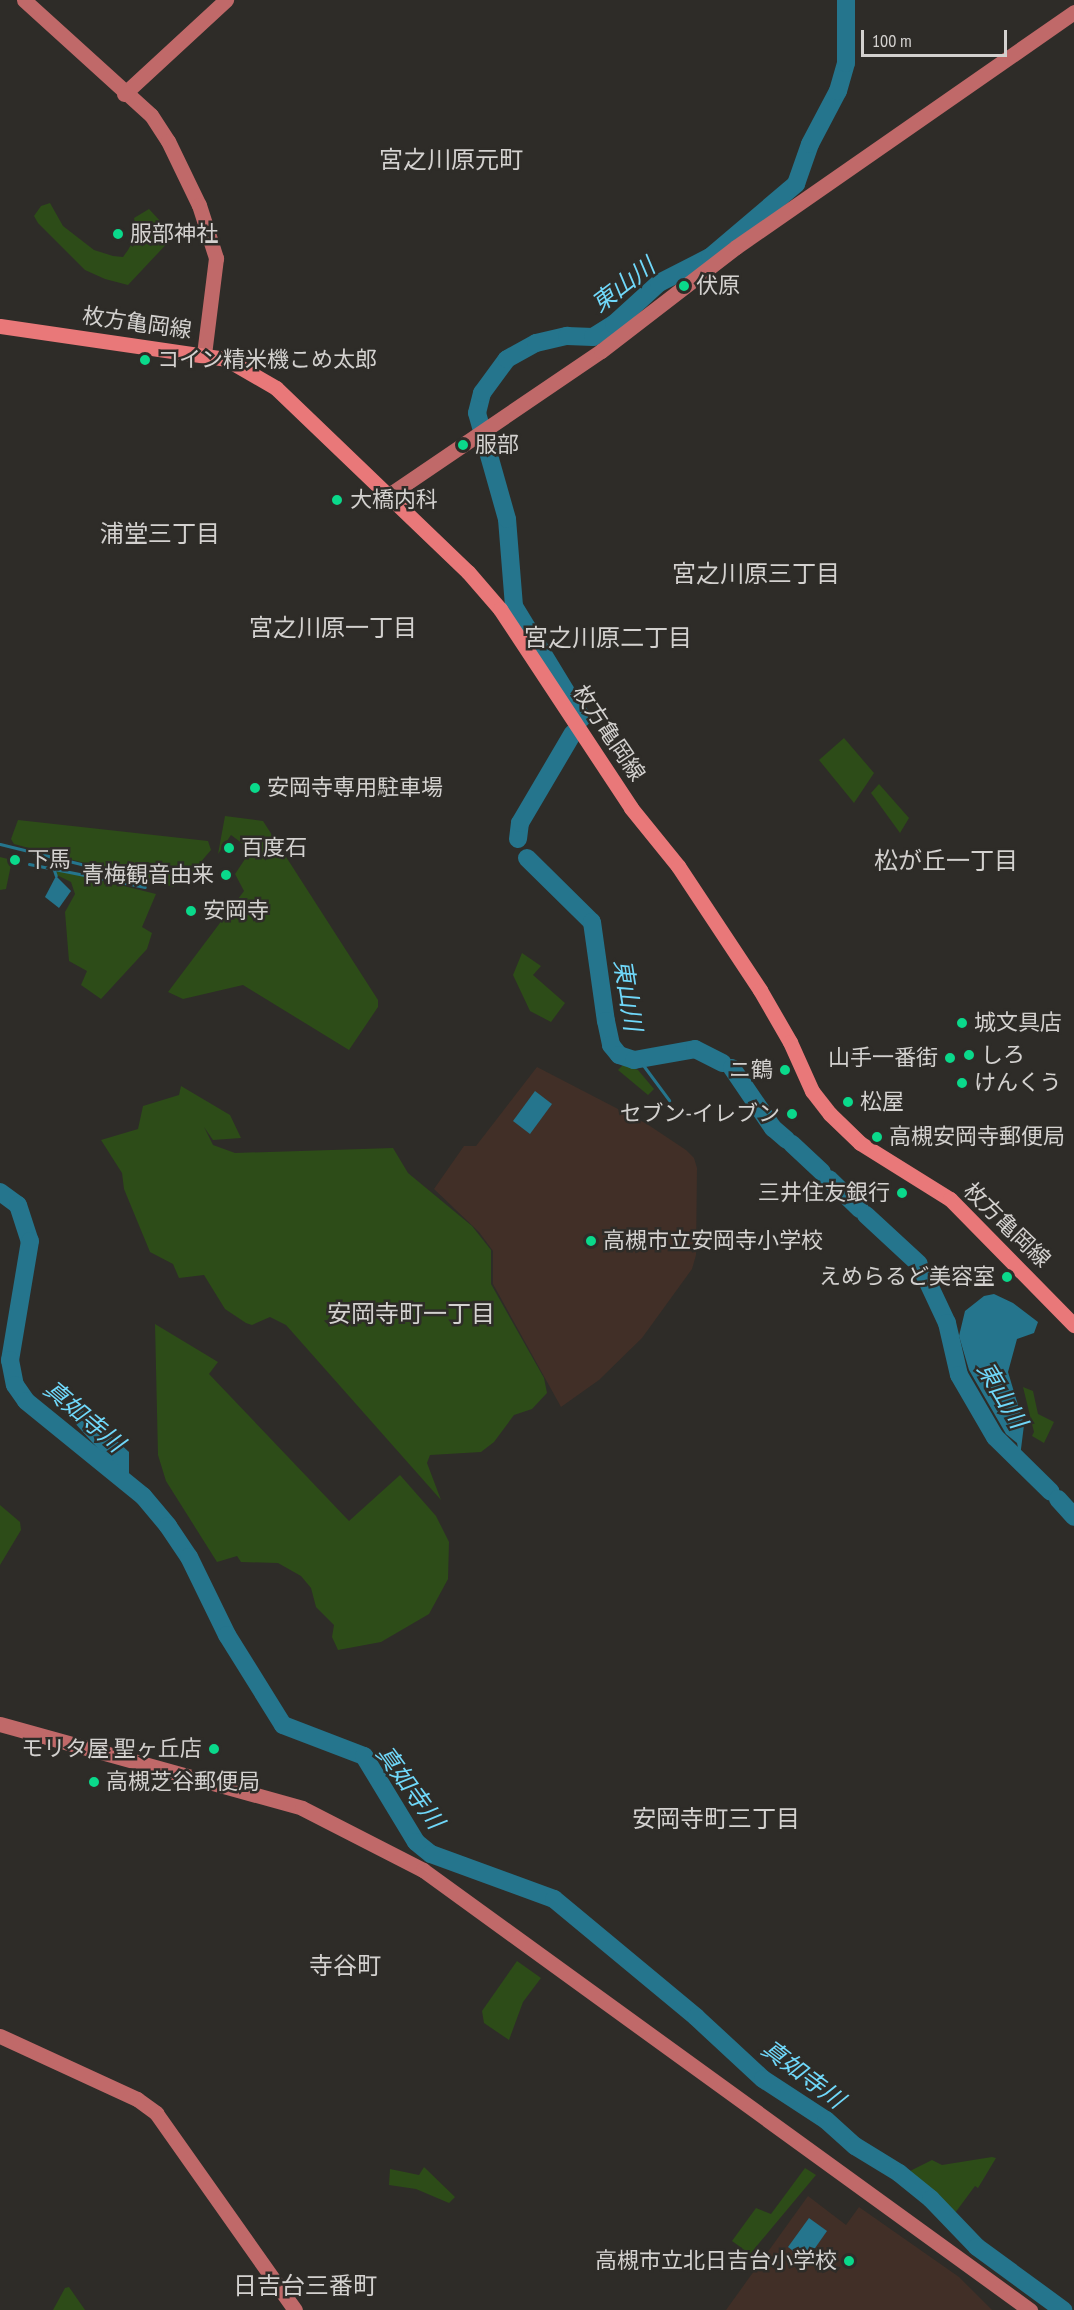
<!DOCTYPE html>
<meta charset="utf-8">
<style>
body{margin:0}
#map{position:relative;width:1074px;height:2310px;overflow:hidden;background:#2e2c28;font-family:"PT Sans Narrow","Noto Sans JP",sans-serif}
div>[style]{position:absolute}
.education>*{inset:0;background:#412f27}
.green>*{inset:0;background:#2d4c18}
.water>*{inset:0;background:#25758d}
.stream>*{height:3px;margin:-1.5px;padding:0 1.5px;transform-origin:1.5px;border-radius:1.5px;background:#25758d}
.river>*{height:18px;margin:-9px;padding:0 9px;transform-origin:9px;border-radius:9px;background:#25758d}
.secondary>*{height:15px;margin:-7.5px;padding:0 7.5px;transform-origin:7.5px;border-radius:7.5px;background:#c06969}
.primary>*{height:15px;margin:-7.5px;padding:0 7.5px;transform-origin:7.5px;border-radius:7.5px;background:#e97879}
.dots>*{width:16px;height:16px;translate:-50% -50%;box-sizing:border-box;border:3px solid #2e2c28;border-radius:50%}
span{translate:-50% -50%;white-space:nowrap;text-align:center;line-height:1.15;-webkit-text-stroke:5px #2e2c28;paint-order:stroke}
.poi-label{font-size:22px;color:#d3d1cf}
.left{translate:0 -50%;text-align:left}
.right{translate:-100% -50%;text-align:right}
.street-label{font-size:22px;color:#d3d1cf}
.neighbourhood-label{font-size:24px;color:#d3d1cf}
.water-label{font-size:24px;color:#70d8fa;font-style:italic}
.scale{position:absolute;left:861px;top:30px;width:146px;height:27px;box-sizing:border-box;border:3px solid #d3d1cf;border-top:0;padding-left:8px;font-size:18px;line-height:21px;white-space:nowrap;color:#d3d1cf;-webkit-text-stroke:4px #2e2c28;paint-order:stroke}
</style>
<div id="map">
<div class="education">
<div style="clip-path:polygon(537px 1067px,647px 1124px,686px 1150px,694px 1158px,697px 1168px,696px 1255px,692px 1269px,642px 1338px,599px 1380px,561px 1407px,493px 1284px,493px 1251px,479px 1232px,434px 1189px,464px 1146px,476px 1146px)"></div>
<div style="clip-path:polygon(808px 2196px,846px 2225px,859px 2207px,959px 2277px,992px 2310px,726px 2310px)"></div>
</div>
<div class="green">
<div style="clip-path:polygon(50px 203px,63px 226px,94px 250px,113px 256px,123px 257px,128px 250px,137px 234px,134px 218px,149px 209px,174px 236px,128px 285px,105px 279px,85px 270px,38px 223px,34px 216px,41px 206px)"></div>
<div style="clip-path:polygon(844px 738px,874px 773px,854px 803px,819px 760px)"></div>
<div style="clip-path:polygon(879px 784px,909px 818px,900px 833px,871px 793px)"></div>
<div style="clip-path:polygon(225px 816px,263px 821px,378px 1000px,378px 1007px,349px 1050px,243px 985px,183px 999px,168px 992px,244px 891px,235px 874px,251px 850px,231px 835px,218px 854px)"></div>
<div style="clip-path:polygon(18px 820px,208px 841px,211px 850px,187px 878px,173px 887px,14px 844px,11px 839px)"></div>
<div style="clip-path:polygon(0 857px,12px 860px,6px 889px,0 890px)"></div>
<div style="clip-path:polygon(56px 869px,156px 894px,142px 927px,152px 933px,147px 949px,101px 999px,81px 985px,87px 971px,69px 961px,65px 912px,75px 894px,71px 882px,57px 875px)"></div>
<div style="clip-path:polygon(522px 953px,541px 966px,533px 975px,565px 1003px,551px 1022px,530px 1011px,513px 975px)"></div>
<div style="clip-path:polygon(623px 1065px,638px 1070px,654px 1089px,648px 1095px,618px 1070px)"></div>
<div style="clip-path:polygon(181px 1086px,230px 1115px,241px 1138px,213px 1140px,204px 1127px,213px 1145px,235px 1153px,393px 1148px,408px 1173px,472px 1226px,491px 1250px,491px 1284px,544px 1378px,547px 1393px,532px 1409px,514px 1415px,494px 1442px,481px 1452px,430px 1455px,427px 1463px,441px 1500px,286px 1325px,270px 1317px,252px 1325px,246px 1323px,225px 1309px,204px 1275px,179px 1278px,173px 1264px,150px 1252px,124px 1189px,122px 1173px,101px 1140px,138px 1129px,143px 1106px,179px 1095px)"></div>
<div style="clip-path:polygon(155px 1324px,218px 1362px,209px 1374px,349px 1521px,400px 1475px,436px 1516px,449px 1542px,448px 1579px,429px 1614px,381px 1642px,338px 1650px,332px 1637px,334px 1625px,316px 1607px,311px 1588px,301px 1576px,278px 1563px,241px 1562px,237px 1556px,217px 1562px,166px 1481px,158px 1455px)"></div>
<div style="clip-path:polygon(1023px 1387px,1033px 1391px,1038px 1414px,1054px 1422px,1044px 1443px,1032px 1436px,1034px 1432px)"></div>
<div style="clip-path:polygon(0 1505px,20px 1522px,21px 1530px,0 1565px)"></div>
<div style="clip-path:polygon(517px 1961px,541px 1978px,523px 2002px,509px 2040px,484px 2023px,482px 2011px)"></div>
<div style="clip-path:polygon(992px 2157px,996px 2158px,978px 2188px,975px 2186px,955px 2213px,906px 2173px,932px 2160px,942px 2165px)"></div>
<div style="clip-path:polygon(424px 2167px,455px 2197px,449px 2203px,416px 2189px,389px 2185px,390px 2169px,419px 2175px)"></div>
<div style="clip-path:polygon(805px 2168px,816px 2175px,750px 2254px,732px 2241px,756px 2208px,771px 2214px)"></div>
<div style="clip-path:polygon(69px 2287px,85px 2310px,53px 2310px,65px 2288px)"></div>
</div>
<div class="water">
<div style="clip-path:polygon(56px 876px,71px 891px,59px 908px,45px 897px)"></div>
<div style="clip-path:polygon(535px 1091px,552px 1104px,530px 1134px,513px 1121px)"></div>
<div style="clip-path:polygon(994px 1294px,1013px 1303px,1038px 1322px,1034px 1333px,1017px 1339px,1008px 1372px,1024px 1425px,1020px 1457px,1017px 1443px,1006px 1434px,969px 1370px,959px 1336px,965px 1311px,984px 1296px)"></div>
<div style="clip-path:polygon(73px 1401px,129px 1452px,129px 1475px,101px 1452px,64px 1411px)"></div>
<div style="clip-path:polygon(809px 2218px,827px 2231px,806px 2261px,788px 2247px)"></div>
</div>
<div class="stream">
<div style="left:0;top:844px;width:150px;rotate:13.9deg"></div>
<div style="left:29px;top:864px;width:118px;rotate:11.2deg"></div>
<div style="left:53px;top:867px;width:9px;rotate:72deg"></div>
<div style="left:634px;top:1060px;width:10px;rotate:29deg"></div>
<div style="left:643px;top:1065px;width:44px;rotate:53.4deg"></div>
</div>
<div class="river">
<div style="left:582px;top:718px;width:131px;rotate:-121.3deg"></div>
<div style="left:514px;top:606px;width:87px;rotate:-94.6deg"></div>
<div style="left:507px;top:519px;width:110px;rotate:-105.8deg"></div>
<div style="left:477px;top:413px;width:21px;rotate:-76deg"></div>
<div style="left:482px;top:393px;width:42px;rotate:-53.7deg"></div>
<div style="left:507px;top:359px;width:33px;rotate:-29deg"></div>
<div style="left:536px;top:343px;width:32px;rotate:-13deg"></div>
<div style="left:567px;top:336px;width:26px;rotate:2deg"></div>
<div style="left:593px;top:337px;width:25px;rotate:-32deg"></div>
<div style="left:614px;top:324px;width:61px;rotate:-42.3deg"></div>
<div style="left:659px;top:283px;width:57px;rotate:-27deg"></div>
<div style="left:710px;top:257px;width:113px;rotate:-40.3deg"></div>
<div style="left:796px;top:184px;width:42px;rotate:-70.7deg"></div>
<div style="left:810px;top:144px;width:60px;rotate:-62.2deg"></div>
<div style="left:838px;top:91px;width:29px;rotate:-74deg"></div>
<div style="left:846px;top:63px;width:63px;rotate:-90deg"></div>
<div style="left:518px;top:839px;width:16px;rotate:-83deg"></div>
<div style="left:520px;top:823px;width:104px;rotate:-59.5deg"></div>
<div style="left:527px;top:858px;width:91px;rotate:44.6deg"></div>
<div style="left:592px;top:922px;width:100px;rotate:82deg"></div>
<div style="left:606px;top:1021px;width:25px;rotate:78deg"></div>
<div style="left:611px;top:1045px;width:13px;rotate:51deg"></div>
<div style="left:619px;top:1055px;width:16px;rotate:18deg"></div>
<div style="left:634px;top:1060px;width:62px;rotate:-10.2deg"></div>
<div style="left:695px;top:1049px;width:31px;rotate:27deg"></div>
<div style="left:732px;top:1068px;width:73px;rotate:55.7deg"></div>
<div style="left:773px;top:1128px;width:18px;rotate:41deg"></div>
<div style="left:792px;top:1144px;width:41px;rotate:43deg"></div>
<div style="left:829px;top:1179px;width:43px;rotate:44.1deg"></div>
<div style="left:0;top:1192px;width:22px;rotate:36deg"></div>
<div style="left:18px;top:1205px;width:38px;rotate:72deg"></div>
<div style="left:30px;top:1241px;width:121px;rotate:99.5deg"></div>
<div style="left:10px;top:1360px;width:25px;rotate:79deg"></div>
<div style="left:15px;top:1385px;width:19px;rotate:55deg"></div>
<div style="left:26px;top:1401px;width:151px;rotate:39.1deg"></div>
<div style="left:143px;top:1496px;width:39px;rotate:50deg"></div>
<div style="left:168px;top:1526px;width:37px;rotate:56deg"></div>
<div style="left:189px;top:1557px;width:87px;rotate:64deg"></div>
<div style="left:227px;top:1635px;width:106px;rotate:58.1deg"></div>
<div style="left:283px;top:1725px;width:87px;rotate:20.9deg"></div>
<div style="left:364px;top:1756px;width:100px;rotate:58.8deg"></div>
<div style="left:416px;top:1842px;width:19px;rotate:39deg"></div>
<div style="left:431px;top:1854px;width:131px;rotate:20.1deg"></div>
<div style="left:554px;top:1899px;width:185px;rotate:39.7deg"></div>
<div style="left:696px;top:2017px;width:91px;rotate:42.8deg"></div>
<div style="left:763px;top:2079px;width:75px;rotate:33.1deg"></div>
<div style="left:826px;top:2120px;width:39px;rotate:42deg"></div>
<div style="left:855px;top:2146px;width:52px;rotate:31.5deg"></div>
<div style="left:899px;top:2173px;width:41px;rotate:39.1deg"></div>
<div style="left:931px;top:2199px;width:66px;rotate:46.2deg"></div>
<div style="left:977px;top:2247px;width:107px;rotate:36.2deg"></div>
<div style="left:866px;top:1215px;width:72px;rotate:42.8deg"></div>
<div style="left:924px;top:1274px;width:54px;rotate:64.9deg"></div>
<div style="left:947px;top:1323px;width:53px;rotate:77deg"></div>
<div style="left:959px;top:1375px;width:72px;rotate:59.9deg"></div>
<div style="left:995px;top:1437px;width:78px;rotate:44.5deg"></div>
<div style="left:1058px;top:1499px;width:24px;rotate:48deg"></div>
</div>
<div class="secondary">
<div style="left:24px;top:0;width:171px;rotate:42.2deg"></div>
<div style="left:151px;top:115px;width:31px;rotate:57deg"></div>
<div style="left:168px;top:141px;width:71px;rotate:64.2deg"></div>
<div style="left:199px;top:205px;width:56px;rotate:72.2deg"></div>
<div style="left:216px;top:258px;width:98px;rotate:97.1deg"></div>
<div style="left:124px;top:94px;width:139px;rotate:-42.7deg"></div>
<div style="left:386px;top:497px;width:260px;rotate:-34.2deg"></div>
<div style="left:601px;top:351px;width:170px;rotate:-37.6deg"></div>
<div style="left:736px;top:247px;width:412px;rotate:-34.8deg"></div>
<div style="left:0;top:1724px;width:313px;rotate:15.5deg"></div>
<div style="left:302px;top:1808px;width:136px;rotate:27.1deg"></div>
<div style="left:423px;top:1870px;width:750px;rotate:35.94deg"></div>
<div style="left:0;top:2036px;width:151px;rotate:24.7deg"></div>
<div style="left:137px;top:2099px;width:24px;rotate:36deg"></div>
<div style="left:156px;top:2113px;width:241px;rotate:54.8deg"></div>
</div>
<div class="primary">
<div style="left:0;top:326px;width:228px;rotate:8.3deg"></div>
<div style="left:226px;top:359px;width:58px;rotate:30.1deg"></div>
<div style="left:276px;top:388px;width:266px;rotate:43.8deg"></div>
<div style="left:468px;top:572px;width:49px;rotate:49.1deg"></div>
<div style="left:500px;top:609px;width:238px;rotate:56.6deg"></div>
<div style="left:631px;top:808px;width:75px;rotate:51deg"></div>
<div style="left:678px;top:866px;width:149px;rotate:56.5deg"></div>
<div style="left:760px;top:990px;width:60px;rotate:60deg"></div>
<div style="left:790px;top:1042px;width:54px;rotate:65.8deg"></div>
<div style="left:812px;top:1091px;width:29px;rotate:52deg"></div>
<div style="left:830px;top:1114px;width:42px;rotate:44deg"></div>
<div style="left:860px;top:1143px;width:106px;rotate:31.9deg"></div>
<div style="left:950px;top:1199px;width:177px;rotate:45.5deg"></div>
</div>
<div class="dots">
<div style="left:118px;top:234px;background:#0ad98b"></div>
<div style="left:684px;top:286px;background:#0ad98b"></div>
<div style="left:145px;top:360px;background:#0ad98b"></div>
<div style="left:463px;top:445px;background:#0ad98b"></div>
<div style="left:337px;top:500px;background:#0ad98b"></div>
<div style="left:255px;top:788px;background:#0ad98b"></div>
<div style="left:229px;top:848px;background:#0ad98b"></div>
<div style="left:15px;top:860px;background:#0ad98b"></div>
<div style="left:226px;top:875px;background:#0ad98b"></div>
<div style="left:191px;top:911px;background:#0ad98b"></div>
<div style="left:962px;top:1023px;background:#0ad98b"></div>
<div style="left:969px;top:1055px;background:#0ad98b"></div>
<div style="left:950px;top:1058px;background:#0ad98b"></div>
<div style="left:785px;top:1070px;background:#0ad98b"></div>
<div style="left:962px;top:1083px;background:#0ad98b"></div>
<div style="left:848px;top:1102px;background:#0ad98b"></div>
<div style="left:792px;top:1114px;background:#0ad98b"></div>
<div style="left:877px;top:1137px;background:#0ad98b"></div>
<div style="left:902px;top:1193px;background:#0ad98b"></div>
<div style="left:591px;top:1241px;background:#0ad98b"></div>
<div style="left:1007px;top:1277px;background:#0ad98b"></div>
<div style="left:214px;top:1749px;background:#0ad98b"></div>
<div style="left:94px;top:1782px;background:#0ad98b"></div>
<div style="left:849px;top:2261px;background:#0ad98b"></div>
</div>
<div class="poi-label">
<span class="left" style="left:130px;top:234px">服部神社</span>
<span class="left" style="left:696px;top:286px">伏原</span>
<span class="left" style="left:157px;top:360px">コイン精米機こめ太郎</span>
<span class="left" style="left:475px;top:445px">服部</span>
<span class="left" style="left:350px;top:500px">大橋内科</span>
<span class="left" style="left:267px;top:788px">安岡寺専用駐車場</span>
<span class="left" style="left:241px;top:848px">百度石</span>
<span class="left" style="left:27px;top:860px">下馬</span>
<span class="right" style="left:214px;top:875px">青梅観音由来</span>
<span class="left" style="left:203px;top:911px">安岡寺</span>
<span class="left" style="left:974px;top:1023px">城文具店</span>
<span class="left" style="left:981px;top:1055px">しろ</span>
<span class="right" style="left:938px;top:1058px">山手一番街</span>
<span class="right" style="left:773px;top:1070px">ニ鶴</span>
<span class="left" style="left:974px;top:1083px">けんくう</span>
<span class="left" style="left:860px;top:1102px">松屋</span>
<span class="right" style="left:780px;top:1114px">セブン-イレブン</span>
<span class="left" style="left:889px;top:1137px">高槻安岡寺郵便局</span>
<span class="right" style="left:890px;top:1193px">三井住友銀行</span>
<span class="left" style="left:603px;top:1241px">高槻市立安岡寺小学校</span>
<span class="right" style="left:995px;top:1277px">えめらるど美容室</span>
<span class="right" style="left:202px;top:1749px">モリタ屋 聖ヶ丘店</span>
<span class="left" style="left:106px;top:1782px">高槻芝谷郵便局</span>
<span class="right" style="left:837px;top:2261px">高槻市立北日吉台小学校</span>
</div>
<div class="street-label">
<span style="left:137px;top:323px;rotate:8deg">枚方亀岡線</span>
<span style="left:609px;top:733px;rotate:56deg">枚方亀岡線</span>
<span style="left:1007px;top:1225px;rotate:44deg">枚方亀岡線</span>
</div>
<div class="neighbourhood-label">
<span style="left:451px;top:160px">宮之川原元町</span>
<span style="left:160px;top:534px">浦堂三丁目</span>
<span style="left:756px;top:574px">宮之川原三丁目</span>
<span style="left:333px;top:628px">宮之川原一丁目</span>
<span style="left:608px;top:638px">宮之川原二丁目</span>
<span style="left:946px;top:861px">松が丘一丁目</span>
<span style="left:411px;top:1314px">安岡寺町一丁目</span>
<span style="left:716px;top:1819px">安岡寺町三丁目</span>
<span style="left:345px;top:1966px">寺谷町</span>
<span style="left:305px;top:2286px">日吉台三番町</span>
</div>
<div class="water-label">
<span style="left:623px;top:285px;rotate:-37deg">東山川</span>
<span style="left:628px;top:995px;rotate:81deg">東山川</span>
<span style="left:1002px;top:1395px;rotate:59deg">東山川</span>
<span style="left:84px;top:1416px;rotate:40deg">真如寺川</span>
<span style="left:410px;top:1787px;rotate:54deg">真如寺川</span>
<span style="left:803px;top:2074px;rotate:37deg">真如寺川</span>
</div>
<div class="scale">100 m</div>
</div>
